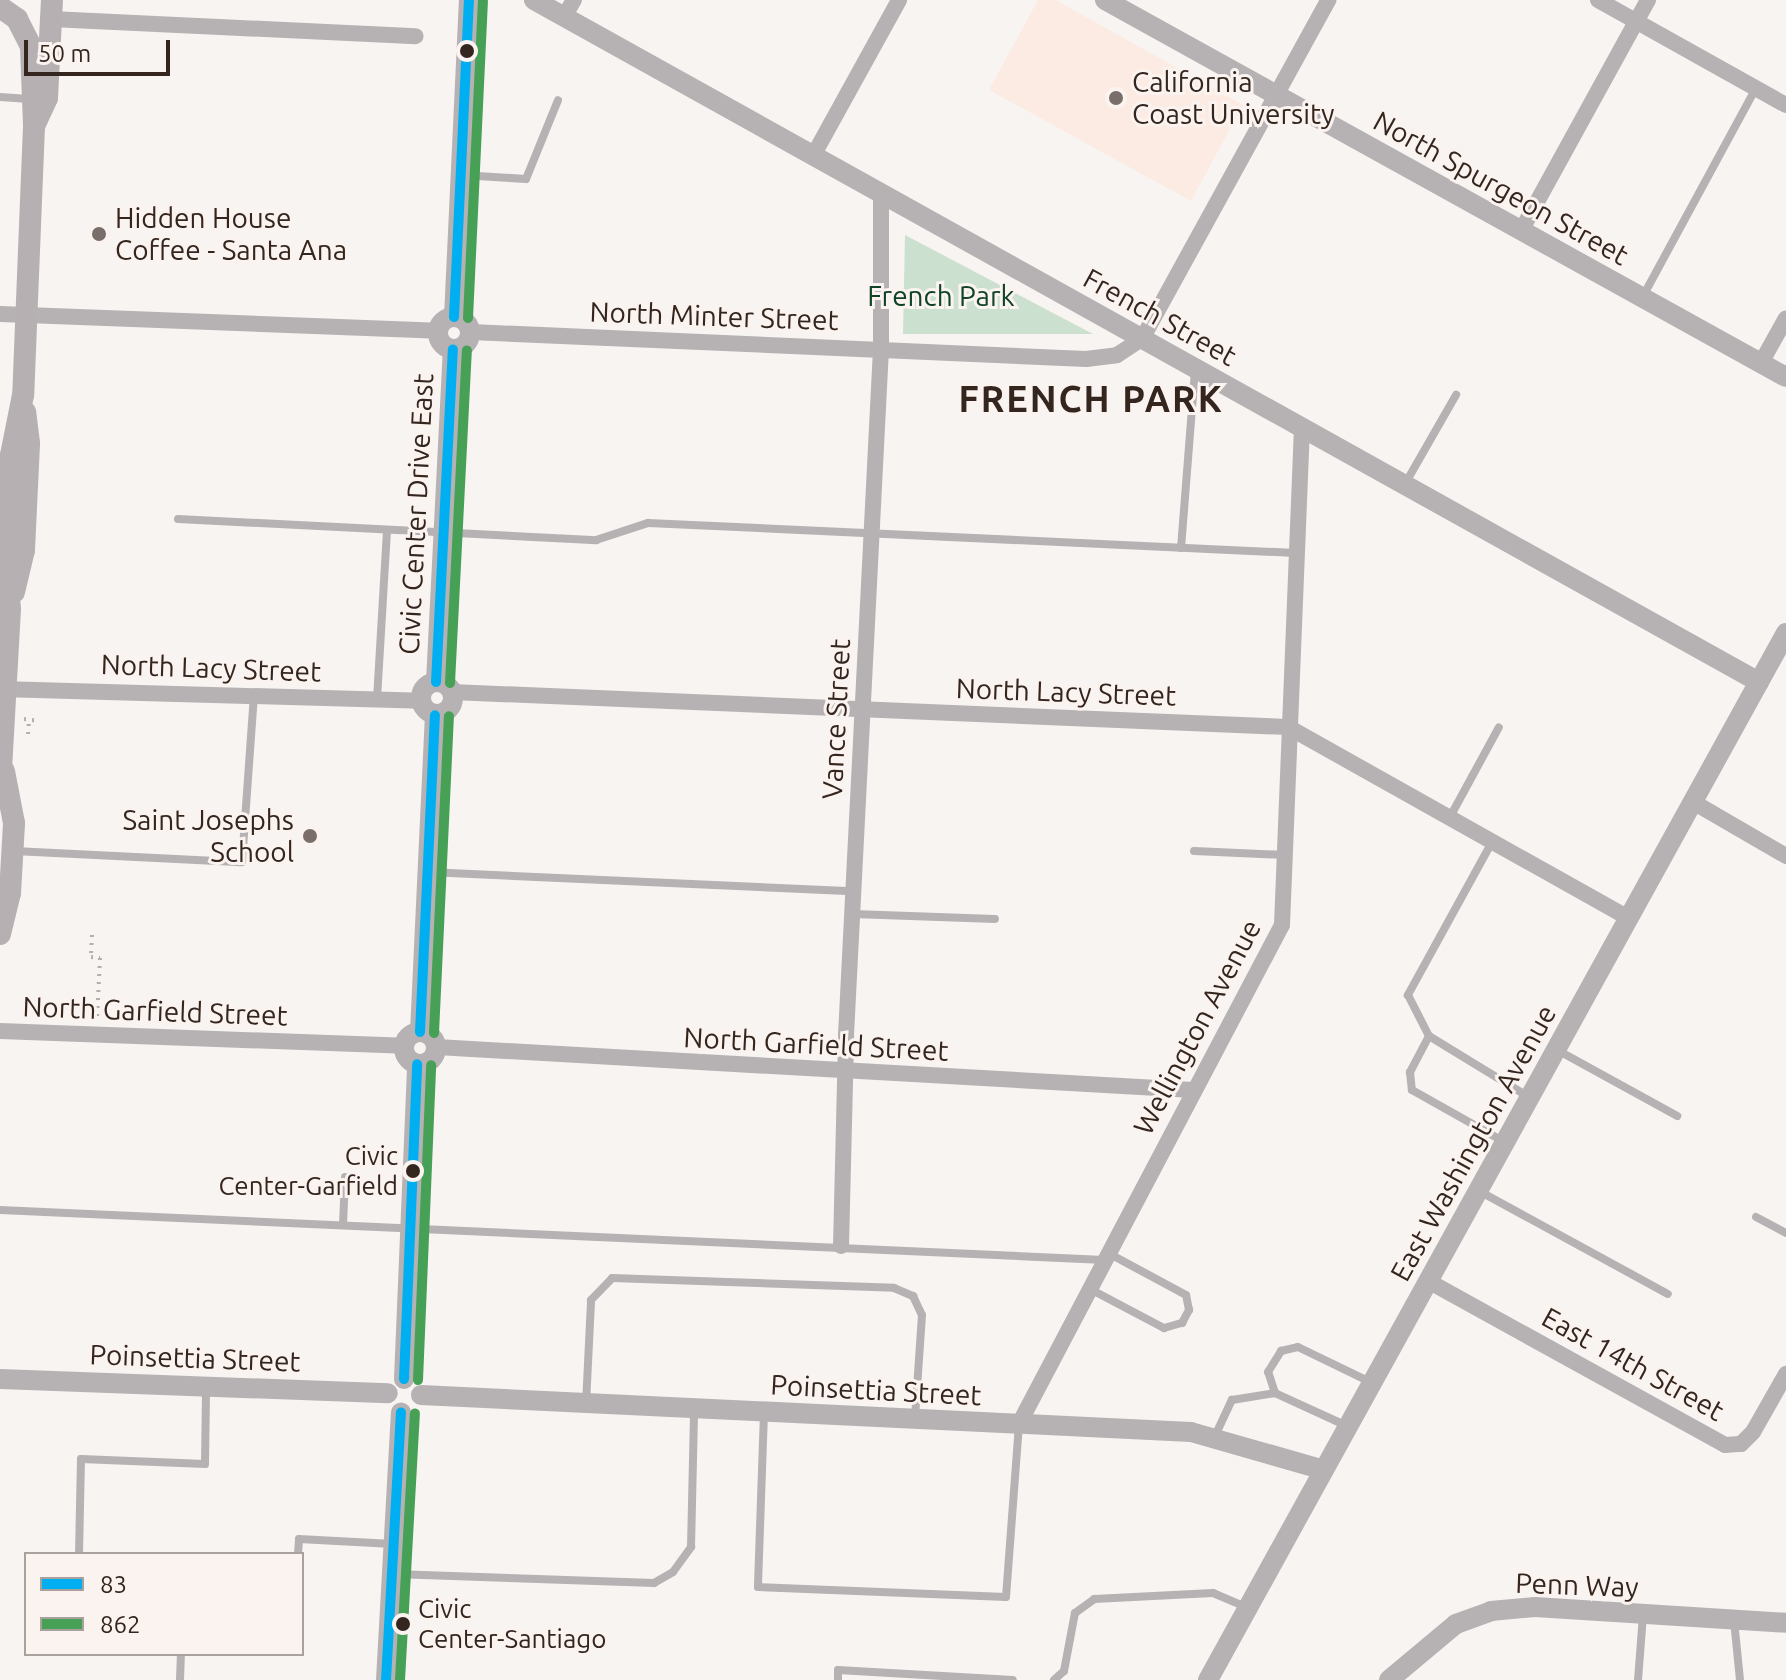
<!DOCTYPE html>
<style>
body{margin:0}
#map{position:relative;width:1786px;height:1680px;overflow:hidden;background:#f8f4f2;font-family:Ubuntu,sans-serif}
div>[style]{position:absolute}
.built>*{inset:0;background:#fcebe3}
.green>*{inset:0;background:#cce0d0}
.path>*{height:4px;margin-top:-2px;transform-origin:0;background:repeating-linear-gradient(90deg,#b3afb0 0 2px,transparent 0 8px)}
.service>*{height:8px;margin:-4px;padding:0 4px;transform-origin:4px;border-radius:4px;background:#b6b2b4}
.minor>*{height:16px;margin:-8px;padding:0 8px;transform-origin:8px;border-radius:8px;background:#b6b2b4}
.tertiary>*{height:20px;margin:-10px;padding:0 10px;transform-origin:10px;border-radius:10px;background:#b6b2b4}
.tertiary>.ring{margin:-10px;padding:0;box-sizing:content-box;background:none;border:20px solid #b6b2b4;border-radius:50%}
.secondary>*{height:22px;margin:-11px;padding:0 11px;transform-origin:11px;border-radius:11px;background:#b6b0b2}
.bus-1>*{height:10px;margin:-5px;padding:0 5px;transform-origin:5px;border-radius:5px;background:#00aff2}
.bus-2>*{height:10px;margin:-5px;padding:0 5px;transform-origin:5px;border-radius:5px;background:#46a056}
.dots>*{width:22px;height:22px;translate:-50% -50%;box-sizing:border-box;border:4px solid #fbf3ef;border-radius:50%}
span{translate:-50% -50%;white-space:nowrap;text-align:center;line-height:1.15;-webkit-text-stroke:6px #fbf3ef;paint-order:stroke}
.bus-label{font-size:26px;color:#34261f}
.right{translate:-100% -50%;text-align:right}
.left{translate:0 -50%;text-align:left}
.poi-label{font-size:28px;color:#34261f}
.street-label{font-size:28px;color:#34261f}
.park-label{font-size:28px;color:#0f4327}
.district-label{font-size:36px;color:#34261f;font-weight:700;letter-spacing:2px}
.legend{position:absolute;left:24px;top:1552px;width:280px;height:104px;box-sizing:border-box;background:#fbf3ef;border:2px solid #aba19c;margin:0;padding:10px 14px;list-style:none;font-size:24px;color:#34261f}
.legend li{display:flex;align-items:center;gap:16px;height:40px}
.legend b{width:40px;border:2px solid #aba19c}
.scale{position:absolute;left:24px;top:40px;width:146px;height:36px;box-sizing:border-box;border:4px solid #34261f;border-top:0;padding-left:10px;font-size:24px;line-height:28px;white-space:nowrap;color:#34261f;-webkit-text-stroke:6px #fbf3ef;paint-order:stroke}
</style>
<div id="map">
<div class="built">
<div style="clip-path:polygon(1038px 0,1056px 0,1243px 105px,1191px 201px,989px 90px)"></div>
</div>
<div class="green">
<div style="clip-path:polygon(905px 235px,1093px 334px,903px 334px)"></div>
</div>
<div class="path">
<div style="left:24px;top:719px;width:15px;rotate:8deg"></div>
<div style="left:28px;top:734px;width:13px;rotate:-86deg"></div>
<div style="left:92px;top:935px;width:22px;rotate:93deg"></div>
<div style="left:91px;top:957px;width:9px;rotate:6deg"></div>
<div style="left:100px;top:958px;width:62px;rotate:92.8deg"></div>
</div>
<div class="service">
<div style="left:0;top:97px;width:29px;rotate:4deg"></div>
<div style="left:461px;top:175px;width:65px;rotate:3.5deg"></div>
<div style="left:526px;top:179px;width:85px;rotate:-67.9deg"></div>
<div style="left:1642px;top:298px;width:239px;rotate:-61.5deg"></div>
<div style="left:1405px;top:484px;width:103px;rotate:-60.2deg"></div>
<div style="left:178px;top:519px;width:419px;rotate:2.9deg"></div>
<div style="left:596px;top:540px;width:55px;rotate:-18.1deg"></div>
<div style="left:648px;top:523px;width:649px;rotate:2.65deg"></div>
<div style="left:1181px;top:548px;width:180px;rotate:-85.5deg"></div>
<div style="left:377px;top:699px;width:169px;rotate:-86.6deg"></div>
<div style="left:1450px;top:817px;width:102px;rotate:-61.4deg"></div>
<div style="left:1492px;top:842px;width:175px;rotate:118.8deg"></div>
<div style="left:1408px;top:995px;width:46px;rotate:62.9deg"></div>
<div style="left:1429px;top:1036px;width:117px;rotate:31.4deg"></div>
<div style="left:14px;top:851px;width:228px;rotate:2.8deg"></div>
<div style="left:242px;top:862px;width:166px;rotate:-85.9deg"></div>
<div style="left:1194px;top:851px;width:90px;rotate:2.5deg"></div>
<div style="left:428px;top:872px;width:425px;rotate:2.6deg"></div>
<div style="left:853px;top:914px;width:142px;rotate:2deg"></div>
<div style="left:1429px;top:1036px;width:41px;rotate:117.8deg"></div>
<div style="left:1410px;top:1072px;width:18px;rotate:84deg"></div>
<div style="left:1412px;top:1090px;width:104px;rotate:29.3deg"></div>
<div style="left:1559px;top:1051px;width:135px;rotate:28.8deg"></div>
<div style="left:1479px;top:1191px;width:215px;rotate:28.6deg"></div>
<div style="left:0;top:1210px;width:1105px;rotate:2.59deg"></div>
<div style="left:1756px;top:1217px;width:34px;rotate:28deg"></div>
<div style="left:343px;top:1225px;width:48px;rotate:-87.6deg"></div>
<div style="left:1090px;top:1289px;width:84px;rotate:27.8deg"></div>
<div style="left:1164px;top:1328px;width:19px;rotate:-16deg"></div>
<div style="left:1182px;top:1323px;width:15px;rotate:-62deg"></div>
<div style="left:1189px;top:1310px;width:15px;rotate:-101deg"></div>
<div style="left:1186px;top:1295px;width:89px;rotate:-151.7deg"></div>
<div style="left:586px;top:1404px;width:104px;rotate:-87.2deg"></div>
<div style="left:591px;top:1300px;width:30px;rotate:-46deg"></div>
<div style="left:612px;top:1278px;width:282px;rotate:2deg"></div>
<div style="left:894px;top:1288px;width:21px;rotate:23deg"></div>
<div style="left:913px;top:1296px;width:21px;rotate:65deg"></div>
<div style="left:922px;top:1315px;width:104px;rotate:93.9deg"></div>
<div style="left:764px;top:1413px;width:174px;rotate:92deg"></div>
<div style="left:758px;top:1587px;width:248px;rotate:2.3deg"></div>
<div style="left:1006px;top:1597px;width:172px;rotate:-85.7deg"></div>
<div style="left:1347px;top:1426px;width:79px;rotate:-155.4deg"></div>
<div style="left:1275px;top:1393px;width:22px;rotate:-108deg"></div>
<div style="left:1268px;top:1372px;width:25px;rotate:-58deg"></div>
<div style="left:1281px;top:1351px;width:17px;rotate:-13deg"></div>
<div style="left:1298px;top:1347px;width:80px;rotate:25.9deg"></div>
<div style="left:1215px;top:1436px;width:40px;rotate:-65deg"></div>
<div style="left:1232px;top:1400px;width:44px;rotate:-9.2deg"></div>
<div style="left:79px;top:1554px;width:95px;rotate:-88.8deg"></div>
<div style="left:81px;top:1459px;width:124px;rotate:2.3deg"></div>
<div style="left:205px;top:1464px;width:76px;rotate:-89.2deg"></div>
<div style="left:298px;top:1554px;width:15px;rotate:-86deg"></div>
<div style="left:299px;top:1539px;width:94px;rotate:3deg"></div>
<div style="left:393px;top:1574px;width:261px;rotate:2deg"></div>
<div style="left:654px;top:1583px;width:22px;rotate:-30deg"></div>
<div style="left:673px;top:1572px;width:31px;rotate:-54deg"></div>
<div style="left:691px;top:1547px;width:136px;rotate:-88.7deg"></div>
<div style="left:1734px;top:1620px;width:60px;rotate:84.3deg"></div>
<div style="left:180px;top:1680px;width:26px;rotate:-88deg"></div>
<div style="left:838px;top:1680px;width:10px;rotate:-90deg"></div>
<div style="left:838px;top:1670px;width:175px;rotate:3.3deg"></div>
<div style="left:1054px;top:1680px;width:13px;rotate:-42deg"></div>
<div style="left:1064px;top:1671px;width:59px;rotate:-79.3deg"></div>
<div style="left:1075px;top:1613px;width:24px;rotate:-36deg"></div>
<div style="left:1094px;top:1599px;width:119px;rotate:-2.9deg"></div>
<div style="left:1213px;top:1593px;width:38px;rotate:23deg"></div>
<div style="left:1638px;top:1680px;width:65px;rotate:-85.6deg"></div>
</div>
<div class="minor">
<div style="left:1598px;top:0;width:215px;rotate:29.2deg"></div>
<div style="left:564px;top:17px;width:20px;rotate:-60deg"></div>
<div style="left:51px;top:19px;width:365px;rotate:2.7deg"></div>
<div style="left:813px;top:156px;width:178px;rotate:-61.1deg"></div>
<div style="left:1521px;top:231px;width:264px;rotate:-61.2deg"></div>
<div style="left:0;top:314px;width:438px;rotate:2.2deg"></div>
<div style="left:471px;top:332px;width:616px;rotate:2.51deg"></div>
<div style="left:1086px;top:359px;width:31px;rotate:-7deg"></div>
<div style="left:1117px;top:355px;width:30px;rotate:-33deg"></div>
<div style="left:1142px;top:339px;width:387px;rotate:-61.2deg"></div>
<div style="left:1761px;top:363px;width:51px;rotate:-60.9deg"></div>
<div style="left:0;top:689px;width:421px;rotate:1.6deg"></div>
<div style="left:452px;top:692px;width:837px;rotate:2.4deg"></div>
<div style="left:1288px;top:727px;width:391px;rotate:29.3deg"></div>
<div style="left:1693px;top:802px;width:108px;rotate:30.1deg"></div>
<div style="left:0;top:1031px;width:404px;rotate:2.1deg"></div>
<div style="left:437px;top:1047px;width:757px;rotate:3.26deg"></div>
<div style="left:841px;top:1246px;width:211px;rotate:-88.6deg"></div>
<div style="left:846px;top:1035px;width:687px;rotate:-87.08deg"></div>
<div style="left:881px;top:349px;width:155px;rotate:-90deg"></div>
<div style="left:1428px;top:1281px;width:339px;rotate:28.9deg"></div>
<div style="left:1725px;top:1445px;width:16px;rotate:-4deg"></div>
<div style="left:1741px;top:1444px;width:17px;rotate:-45deg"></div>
<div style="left:1753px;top:1432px;width:67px;rotate:-60.4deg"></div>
<div style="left:1019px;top:1424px;width:564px;rotate:-62.21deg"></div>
<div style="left:1282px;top:925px;width:498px;rotate:-87.7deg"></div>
</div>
<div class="tertiary">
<div style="left:534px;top:0;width:1402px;rotate:29.11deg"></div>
<div style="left:1105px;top:0;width:778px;rotate:28.97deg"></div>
<div class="ring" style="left:438px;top:317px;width:12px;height:12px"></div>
<div style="left:454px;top:317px;width:317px;rotate:-87.3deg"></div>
<div class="ring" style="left:421px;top:682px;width:12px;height:12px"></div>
<div style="left:436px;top:682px;width:333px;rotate:-87.1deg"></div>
<div class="ring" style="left:404px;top:1032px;width:12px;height:12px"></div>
<div style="left:420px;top:1032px;width:317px;rotate:-87.3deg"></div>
<div style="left:0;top:1379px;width:388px;rotate:2.1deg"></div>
<div style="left:404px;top:1379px;width:315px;rotate:-87.6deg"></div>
<div style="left:421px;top:1395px;width:771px;rotate:2.75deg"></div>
<div style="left:1191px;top:1432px;width:138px;rotate:15.9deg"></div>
<div style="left:386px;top:1680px;width:268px;rotate:-86.8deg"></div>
<div style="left:1208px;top:1680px;width:1196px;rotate:-61.1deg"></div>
<div style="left:1389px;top:1680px;width:87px;rotate:-39.9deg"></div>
<div style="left:1456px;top:1624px;width:37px;rotate:-20deg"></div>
<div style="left:1491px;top:1611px;width:44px;rotate:-5.2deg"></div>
<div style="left:1535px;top:1607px;width:252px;rotate:3.6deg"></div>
</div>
<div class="secondary">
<div style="left:0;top:7px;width:21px;rotate:35deg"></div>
<div style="left:17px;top:19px;width:31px;rotate:63deg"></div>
<div style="left:31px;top:47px;width:79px;rotate:87.8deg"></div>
<div style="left:34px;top:126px;width:269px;rotate:92.3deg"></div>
<div style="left:23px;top:395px;width:61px;rotate:101.3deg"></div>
<div style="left:11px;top:455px;width:99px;rotate:93.5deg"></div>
<div style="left:5px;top:554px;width:55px;rotate:84.8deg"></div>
<div style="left:10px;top:609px;width:177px;rotate:93.2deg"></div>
<div style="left:34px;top:126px;width:31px;rotate:-65deg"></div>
<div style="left:47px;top:98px;width:98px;rotate:-87.1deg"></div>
<div style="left:14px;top:592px;width:43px;rotate:-76.6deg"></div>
<div style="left:24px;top:550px;width:107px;rotate:-87.3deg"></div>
<div style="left:29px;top:443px;width:31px;rotate:-97deg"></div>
<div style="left:0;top:934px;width:42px;rotate:-76.3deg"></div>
<div style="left:10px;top:893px;width:70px;rotate:-86.7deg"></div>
<div style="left:14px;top:823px;width:53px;rotate:-100.9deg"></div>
</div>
<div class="bus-1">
<div style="left:454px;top:317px;width:317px;rotate:-87.3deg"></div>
<div style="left:436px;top:682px;width:333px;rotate:-87.1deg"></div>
<div style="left:420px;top:1032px;width:317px;rotate:-87.3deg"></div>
<div style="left:404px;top:1379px;width:315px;rotate:-87.6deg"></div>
<div style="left:386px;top:1680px;width:268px;rotate:-86.8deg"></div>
</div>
<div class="bus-2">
<div style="left:468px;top:318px;width:317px;rotate:-87.3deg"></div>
<div style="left:450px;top:683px;width:333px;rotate:-87.1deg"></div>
<div style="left:434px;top:1033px;width:317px;rotate:-87.3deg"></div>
<div style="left:418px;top:1380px;width:315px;rotate:-87.6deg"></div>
<div style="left:400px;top:1680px;width:267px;rotate:-86.8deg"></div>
</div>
<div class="dots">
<div style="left:467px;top:51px;background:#34261f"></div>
<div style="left:1116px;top:98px;background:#796e69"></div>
<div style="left:99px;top:234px;background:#796e69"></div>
<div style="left:310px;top:836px;background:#796e69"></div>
<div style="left:413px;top:1171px;background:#34261f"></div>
<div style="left:403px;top:1624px;background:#34261f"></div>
</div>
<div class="bus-label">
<span class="right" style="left:398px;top:1171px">Civic<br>Center-Garfield</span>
<span class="left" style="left:418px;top:1624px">Civic<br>Center-Santiago</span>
</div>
<div class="poi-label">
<span class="left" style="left:1132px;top:98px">California<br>Coast University</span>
<span class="left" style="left:115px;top:234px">Hidden House<br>Coffee - Santa Ana</span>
<span class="right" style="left:294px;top:836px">Saint Josephs<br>School</span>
</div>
<div class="street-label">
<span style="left:1501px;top:188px;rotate:29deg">North Spurgeon Street</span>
<span style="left:714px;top:316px;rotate:2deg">North Minter Street</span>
<span style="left:1160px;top:317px;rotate:29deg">French Street</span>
<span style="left:416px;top:514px;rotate:-87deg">Civic Center Drive East</span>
<span style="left:211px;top:668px;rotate:2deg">North Lacy Street</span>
<span style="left:1066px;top:692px;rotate:2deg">North Lacy Street</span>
<span style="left:836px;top:719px;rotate:-87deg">Vance Street</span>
<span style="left:155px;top:1011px;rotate:2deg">North Garfield Street</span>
<span style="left:1197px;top:1027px;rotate:-62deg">Wellington Avenue</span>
<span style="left:816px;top:1044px;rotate:3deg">North Garfield Street</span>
<span style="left:1473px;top:1143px;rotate:-61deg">East Washington Avenue</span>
<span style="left:195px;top:1358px;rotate:2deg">Poinsettia Street</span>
<span style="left:1633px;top:1364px;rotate:29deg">East 14th Street</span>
<span style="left:876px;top:1390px;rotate:3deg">Poinsettia Street</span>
<span style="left:1577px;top:1585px;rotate:2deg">Penn Way</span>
</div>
<div class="park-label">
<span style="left:941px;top:296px">French Park</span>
</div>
<div class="district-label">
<span style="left:1091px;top:399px">FRENCH PARK</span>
</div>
<ul class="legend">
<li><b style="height:10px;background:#00aff2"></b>83</li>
<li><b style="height:10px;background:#46a056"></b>862</li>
</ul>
<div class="scale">50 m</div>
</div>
